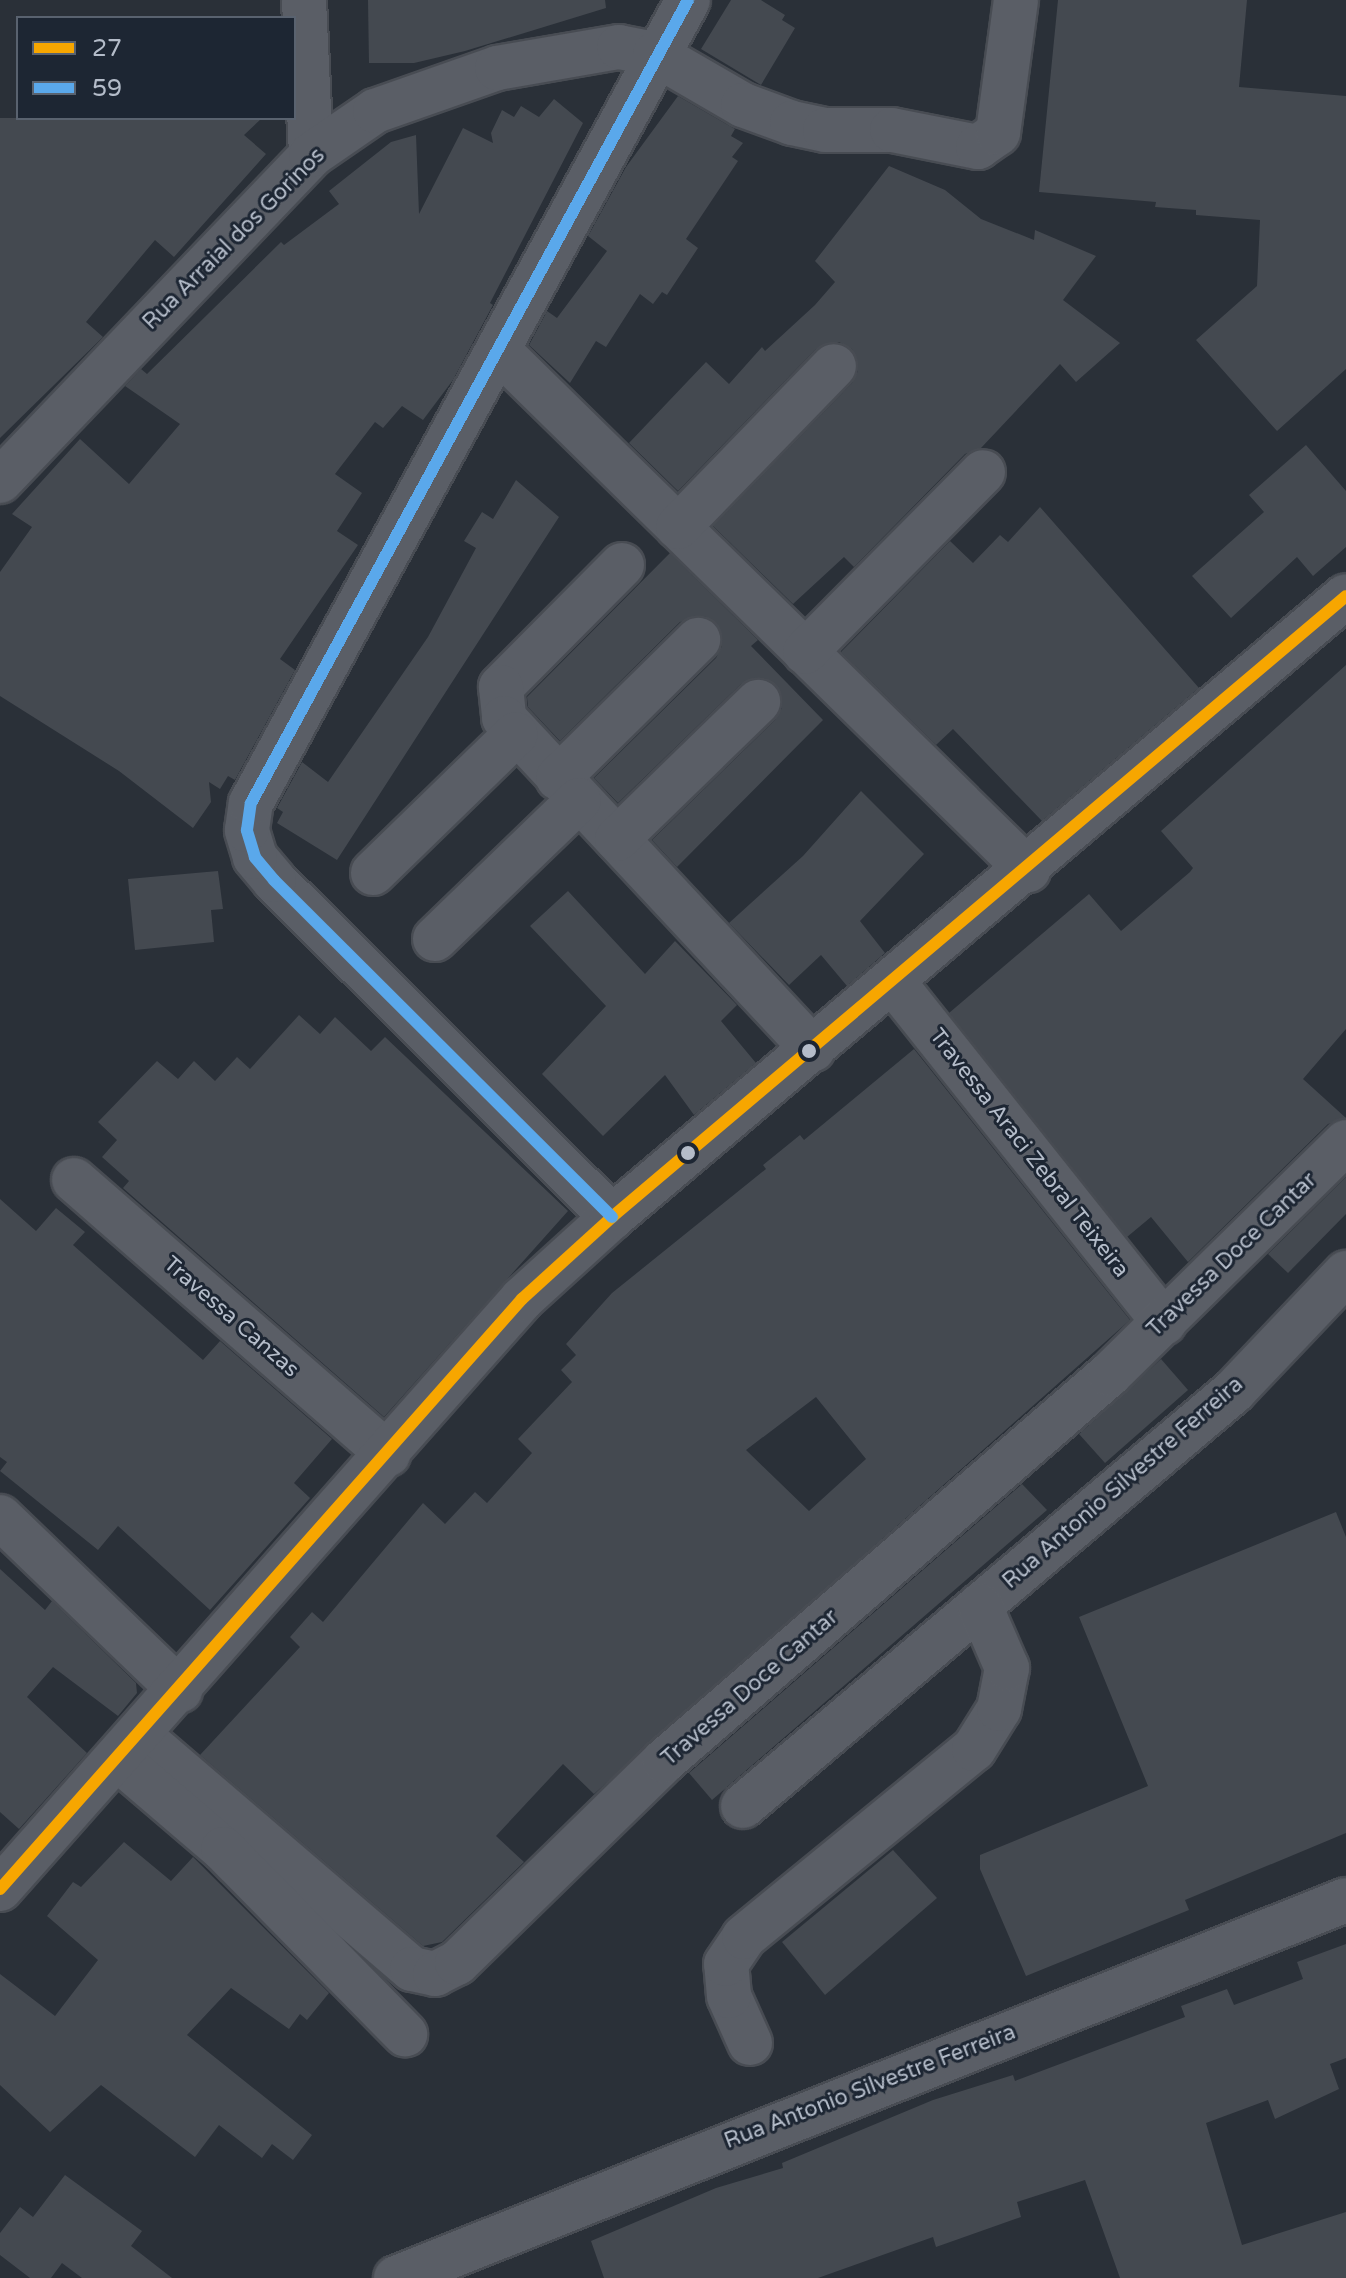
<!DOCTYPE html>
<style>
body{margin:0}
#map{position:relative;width:1346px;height:2278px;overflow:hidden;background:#2a3038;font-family:"Varela Round",sans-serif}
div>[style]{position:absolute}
.building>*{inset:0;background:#444950}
.roads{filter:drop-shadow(2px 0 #484c53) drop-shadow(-2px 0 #484c53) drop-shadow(0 2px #484c53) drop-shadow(0 -2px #484c53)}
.minor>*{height:44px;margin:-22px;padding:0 22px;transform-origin:22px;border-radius:22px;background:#5a5e66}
.bus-1>*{height:12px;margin:-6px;padding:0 6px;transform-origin:6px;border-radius:6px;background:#f7a600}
.bus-2>*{height:12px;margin:-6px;padding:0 6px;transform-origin:6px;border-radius:6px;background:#5aa8eb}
.dots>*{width:22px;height:22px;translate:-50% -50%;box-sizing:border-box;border:4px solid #1d2633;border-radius:50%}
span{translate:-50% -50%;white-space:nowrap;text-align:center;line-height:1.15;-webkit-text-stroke:6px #1d2633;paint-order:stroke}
.street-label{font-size:22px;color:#b4bcc9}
.legend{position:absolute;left:16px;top:16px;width:280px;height:104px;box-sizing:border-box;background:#1d2633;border:2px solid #59626f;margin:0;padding:10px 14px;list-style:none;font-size:24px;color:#b4bcc9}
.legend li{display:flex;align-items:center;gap:16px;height:40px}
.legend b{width:40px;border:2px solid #59626f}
</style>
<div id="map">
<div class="building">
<div style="clip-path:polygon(368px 0,605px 0,606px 8px,465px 51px,414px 63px,369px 63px)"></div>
<div style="clip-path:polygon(731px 0,761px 0,785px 15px,782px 20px,795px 28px,761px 85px,701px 49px)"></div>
<div style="clip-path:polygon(1058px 0,1247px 0,1239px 87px,1346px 96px,1346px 369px,1277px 431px,1196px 340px,1257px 286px,1260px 220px,1196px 215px,1196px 210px,1155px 207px,1156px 202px,1039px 192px)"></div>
<div style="clip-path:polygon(678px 96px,735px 129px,731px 136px,743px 143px,732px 157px,738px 161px,686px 239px,698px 248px,667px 295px,662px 292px,653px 304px,640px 294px,606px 347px,596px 341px,570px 383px,529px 345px,547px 311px,557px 318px,607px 251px,588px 236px,626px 167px)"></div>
<div style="clip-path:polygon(554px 99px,583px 123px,490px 303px,493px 305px,453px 380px,423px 420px,402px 406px,383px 428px,375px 422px,335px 474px,362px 493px,337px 531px,358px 545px,280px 659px,295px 670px,235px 780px,228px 776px,220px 789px,209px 782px,211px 802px,193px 828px,119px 771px,0 696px,0 572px,32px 527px,12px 514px,80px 439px,129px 484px,180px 424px,125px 386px,141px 369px,147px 374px,281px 242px,284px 245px,339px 204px,329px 191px,391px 142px,416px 135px,419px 214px,463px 128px,493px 143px,491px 133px,502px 110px,514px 117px,521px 106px,539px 117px)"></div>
<div style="clip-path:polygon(0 118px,262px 118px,244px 135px,266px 154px,174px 257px,155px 240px,86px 322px,103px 337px,0 438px)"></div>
<div style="clip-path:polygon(889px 166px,945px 190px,981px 219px,1034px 240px,1035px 230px,1096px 256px,1063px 300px,1120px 343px,1076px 382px,1060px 364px,981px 448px,965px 454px,854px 567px,844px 557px,793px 604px,713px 526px,852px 383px,858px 371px,852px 349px,839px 342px,816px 349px,678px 491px,629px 443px,706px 362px,729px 384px,762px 347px,765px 351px,815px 305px,835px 282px,815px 261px)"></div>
<div style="clip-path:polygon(1306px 445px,1346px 491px,1346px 547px,1313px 576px,1297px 557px,1231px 618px,1192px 576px,1264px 512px,1249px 495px)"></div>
<div style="clip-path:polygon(516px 480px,559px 517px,337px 860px,277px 823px,283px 812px,277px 808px,302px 762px,328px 782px,428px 637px,476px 548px,464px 541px,482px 512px,493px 519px)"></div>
<div style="clip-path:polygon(1040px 507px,1199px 688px,1042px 821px,953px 729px,936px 745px,841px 652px,950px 541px,973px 563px,1000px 535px,1008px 542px)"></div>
<div style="clip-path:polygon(670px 553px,758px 640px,751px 646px,823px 720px,677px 867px,652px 840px,775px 720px,782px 708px,776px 685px,764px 678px,741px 684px,618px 803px,594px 778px,716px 658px,722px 646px,716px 623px,704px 616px,680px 622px,560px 741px,528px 707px,527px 697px)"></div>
<div style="clip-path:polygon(1346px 665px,1346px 1029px,1303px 1079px,1346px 1118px,1328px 1124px,1188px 1262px,1151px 1217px,1127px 1237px,949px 1013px,1089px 894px,1121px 931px,1190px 872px,1193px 868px,1161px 831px)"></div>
<div style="clip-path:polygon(861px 791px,924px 854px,860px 921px,885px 953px,847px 986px,821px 955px,789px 985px,729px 923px,803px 856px)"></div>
<div style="clip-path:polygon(218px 871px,223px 909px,211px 910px,214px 942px,135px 950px,128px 879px)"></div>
<div style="clip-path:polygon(568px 891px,645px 974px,675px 941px,737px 1005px,721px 1021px,756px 1063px,694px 1115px,665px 1075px,603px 1136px,542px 1074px,606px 1006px,530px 926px)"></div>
<div style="clip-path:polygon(299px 1015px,320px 1034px,335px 1017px,371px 1051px,385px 1037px,568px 1211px,384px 1417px,123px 1188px,129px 1181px,102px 1157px,117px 1140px,98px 1122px,157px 1061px,178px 1079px,194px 1061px,215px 1081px,237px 1057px,250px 1069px)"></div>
<div style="clip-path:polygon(evenodd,914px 1049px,1130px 1320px,594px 1794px,563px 1764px,496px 1836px,524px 1862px,442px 1942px,423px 1946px,200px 1755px,300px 1647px,290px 1637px,312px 1612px,323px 1622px,423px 1503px,445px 1524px,475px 1492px,487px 1503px,532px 1453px,518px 1439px,572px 1382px,561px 1370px,576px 1355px,566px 1344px,612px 1293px,766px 1169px,763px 1165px,800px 1135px,804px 1140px,914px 1049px,816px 1397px,866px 1459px,809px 1511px,746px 1450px,816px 1397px)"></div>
<div style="clip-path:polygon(1346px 1177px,1346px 1214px,1288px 1273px,1268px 1254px)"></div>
<div style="clip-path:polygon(0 1199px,36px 1231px,56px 1208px,85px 1232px,73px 1245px,203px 1360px,220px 1341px,332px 1439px,294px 1483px,310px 1498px,210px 1610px,118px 1526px,98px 1550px,0 1471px,7px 1462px,0 1457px)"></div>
<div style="clip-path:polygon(1161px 1359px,1188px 1390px,1105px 1463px,1079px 1434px)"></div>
<div style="clip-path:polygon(1022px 1484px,1047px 1510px,712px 1800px,689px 1773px)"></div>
<div style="clip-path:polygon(1336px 1512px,1346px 1537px,1346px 1833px,1185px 1900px,1189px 1910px,1026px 1976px,980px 1869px,980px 1855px,1148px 1786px,1079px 1617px)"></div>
<div style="clip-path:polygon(0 1569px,45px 1610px,52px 1601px,136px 1683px,137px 1693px,118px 1716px,53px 1667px,27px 1697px,87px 1753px,19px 1829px,0 1812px)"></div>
<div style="clip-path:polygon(124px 1842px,171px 1881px,193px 1857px,329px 1993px,307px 2020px,300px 2014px,289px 2029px,231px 1988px,187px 2035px,312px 2135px,293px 2160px,272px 2144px,262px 2158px,219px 2125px,195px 2157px,101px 2085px,50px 2132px,0 2085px,0 1974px,55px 2016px,98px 1960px,47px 1916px,73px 1882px,81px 1887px)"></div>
<div style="clip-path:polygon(893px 1850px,937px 1898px,825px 1995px,782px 1942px)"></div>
<div style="clip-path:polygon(1346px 1944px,1346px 2058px,1330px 2064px,1339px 2089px,1275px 2119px,1268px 2100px,1206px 2123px,1242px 2245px,1346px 2212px,1346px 2278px,1120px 2278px,1085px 2180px,1017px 2202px,1021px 2217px,936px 2247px,933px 2237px,818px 2278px,604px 2278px,591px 2241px,716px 2188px,783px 2168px,782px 2163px,933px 2100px,1013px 2075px,1015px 2081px,1185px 2017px,1181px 2006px,1227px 1989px,1234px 2005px,1303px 1979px,1297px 1962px)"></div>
<div style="clip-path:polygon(65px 2175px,142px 2231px,131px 2246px,172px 2278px,82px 2278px,62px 2263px,51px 2278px,30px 2278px,0 2255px,0 2233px,20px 2207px,33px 2217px)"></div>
</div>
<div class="roads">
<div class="minor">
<div style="left:304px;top:0;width:155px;rotate:87.4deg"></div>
<div style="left:500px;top:352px;width:740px;rotate:44.45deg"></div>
<div style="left:0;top:481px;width:451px;rotate:-46.3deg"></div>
<div style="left:311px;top:155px;width:78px;rotate:-34.5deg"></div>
<div style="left:375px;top:111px;width:129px;rotate:-19.4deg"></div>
<div style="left:497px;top:68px;width:124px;rotate:-9.8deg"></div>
<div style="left:619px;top:47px;width:37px;rotate:11deg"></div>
<div style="left:655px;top:54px;width:102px;rotate:30.1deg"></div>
<div style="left:743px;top:105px;width:52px;rotate:20.2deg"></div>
<div style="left:792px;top:123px;width:34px;rotate:12deg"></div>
<div style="left:825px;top:130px;width:67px"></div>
<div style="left:892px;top:130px;width:88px;rotate:11.2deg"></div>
<div style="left:978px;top:147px;width:24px;rotate:-35deg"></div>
<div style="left:998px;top:133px;width:134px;rotate:-82.3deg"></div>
<div style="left:678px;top:527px;width:224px;rotate:-45.9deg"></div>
<div style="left:622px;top:565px;width:172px;rotate:134.8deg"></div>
<div style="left:501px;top:687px;width:31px;rotate:84deg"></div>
<div style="left:504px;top:718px;width:453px;rotate:47deg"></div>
<div style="left:805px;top:652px;width:253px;rotate:-45.3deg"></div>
<div style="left:558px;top:778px;width:197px;rotate:-44.6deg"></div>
<div style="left:617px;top:839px;width:197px;rotate:-44.2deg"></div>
<div style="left:373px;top:873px;width:199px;rotate:-44.2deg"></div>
<div style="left:435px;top:939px;width:200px;rotate:-44deg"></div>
<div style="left:894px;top:983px;width:434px;rotate:51.5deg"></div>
<div style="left:74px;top:1180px;width:417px;rotate:41.1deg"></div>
<div style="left:612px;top:1217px;width:477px;rotate:-135.1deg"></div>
<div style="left:274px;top:880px;width:30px;rotate:-130deg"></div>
<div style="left:255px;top:857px;width:28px;rotate:-107deg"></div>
<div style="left:247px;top:830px;width:27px;rotate:-82deg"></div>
<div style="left:251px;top:803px;width:914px;rotate:-61.44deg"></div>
<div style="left:0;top:1517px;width:250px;rotate:43.9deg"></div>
<div style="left:140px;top:1736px;width:358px;rotate:40.6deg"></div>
<div style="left:412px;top:1969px;width:24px;rotate:12deg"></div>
<div style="left:435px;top:1974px;width:25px;rotate:-27deg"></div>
<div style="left:457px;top:1963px;width:289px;rotate:-44.3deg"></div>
<div style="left:664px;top:1761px;width:590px;rotate:-40.95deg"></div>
<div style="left:1110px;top:1374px;width:331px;rotate:-44.5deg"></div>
<div style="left:119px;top:1760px;width:137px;rotate:40.6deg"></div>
<div style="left:223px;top:1849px;width:260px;rotate:45.5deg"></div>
<div style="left:743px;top:1806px;width:643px;rotate:-40.2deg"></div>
<div style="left:1234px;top:1391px;width:163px;rotate:-46.5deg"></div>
<div style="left:0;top:1889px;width:788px;rotate:-48.5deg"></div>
<div style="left:522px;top:1299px;width:122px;rotate:-42.3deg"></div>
<div style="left:612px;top:1217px;width:961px;rotate:-40.23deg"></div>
<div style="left:750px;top:2043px;width:51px;rotate:-114.1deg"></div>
<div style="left:729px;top:1996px;width:32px;rotate:-95deg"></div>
<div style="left:726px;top:1964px;width:32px;rotate:-56deg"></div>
<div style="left:744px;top:1937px;width:297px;rotate:-39.3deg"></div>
<div style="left:974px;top:1749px;width:47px;rotate:-58deg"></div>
<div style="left:999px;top:1709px;width:42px;rotate:-79deg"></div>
<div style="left:1007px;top:1668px;width:68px;rotate:-113.5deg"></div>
<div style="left:396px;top:2278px;width:1022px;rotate:-21.7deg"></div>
</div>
</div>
<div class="bus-1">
<div style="left:0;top:1889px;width:788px;rotate:-48.5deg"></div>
<div style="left:522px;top:1299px;width:122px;rotate:-42.3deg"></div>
<div style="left:612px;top:1217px;width:961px;rotate:-40.23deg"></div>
</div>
<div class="bus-2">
<div style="left:612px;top:1217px;width:477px;rotate:-135.1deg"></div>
<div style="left:274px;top:880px;width:30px;rotate:-130deg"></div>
<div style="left:255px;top:857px;width:28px;rotate:-107deg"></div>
<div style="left:247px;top:830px;width:27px;rotate:-82deg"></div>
<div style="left:251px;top:803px;width:914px;rotate:-61.44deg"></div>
</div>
<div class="dots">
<div style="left:809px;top:1051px;background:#b4bcc9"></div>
<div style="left:688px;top:1153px;background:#b4bcc9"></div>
</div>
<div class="street-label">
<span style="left:234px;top:239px;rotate:-45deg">Rua Arraial dos Gorinos</span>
<span style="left:1029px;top:1153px;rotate:52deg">Travessa Araci Zebral Teixeira</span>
<span style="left:1232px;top:1255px;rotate:-44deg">Travessa Doce Cantar</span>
<span style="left:231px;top:1317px;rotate:41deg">Travessa Canzas</span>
<span style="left:1123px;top:1483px;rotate:-41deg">Rua Antonio Silvestre Ferreira</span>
<span style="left:750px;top:1688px;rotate:-41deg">Travessa Doce Cantar</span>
<span style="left:870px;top:2087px;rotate:-21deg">Rua Antonio Silvestre Ferreira</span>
</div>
<ul class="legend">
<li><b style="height:10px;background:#f7a600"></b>27</li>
<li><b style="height:10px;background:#5aa8eb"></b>59</li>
</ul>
</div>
